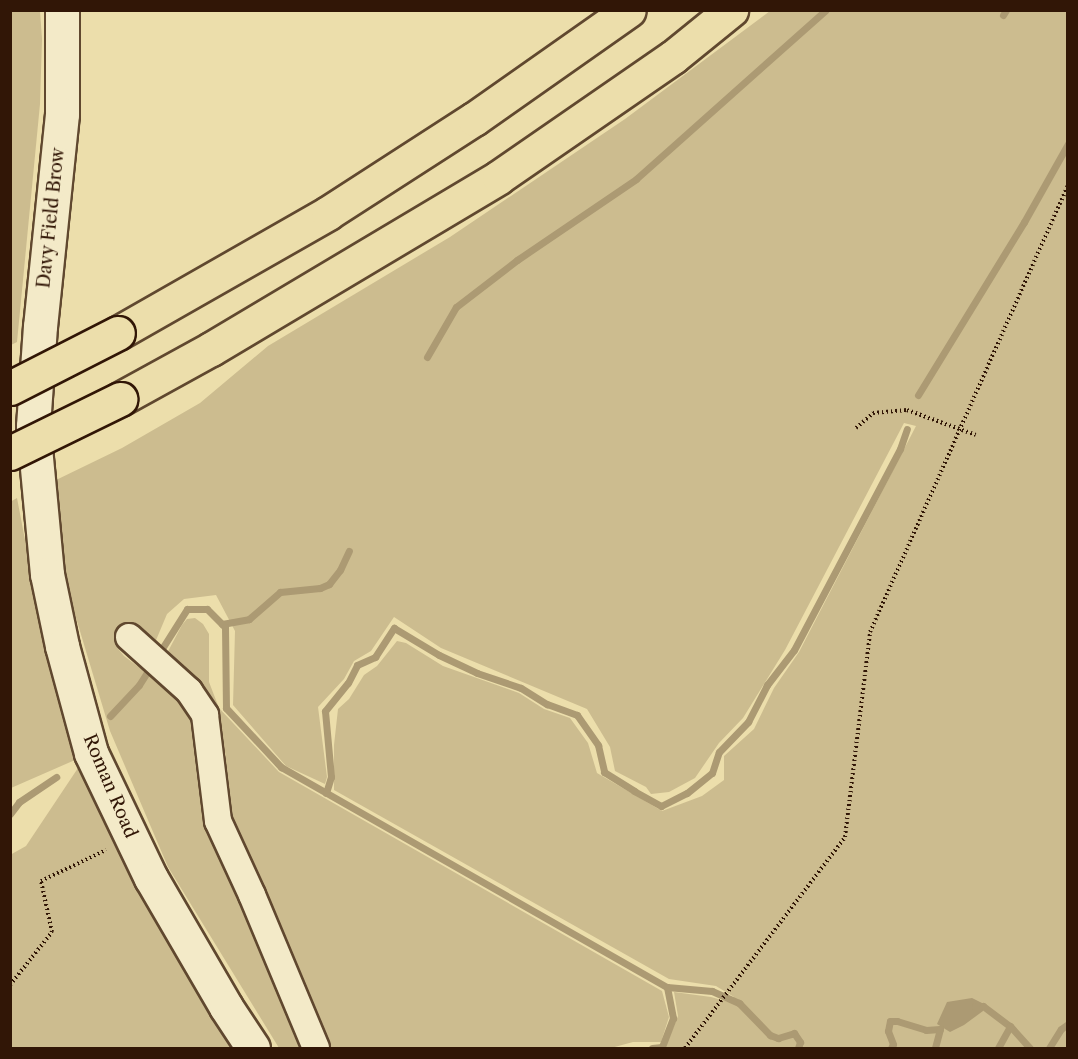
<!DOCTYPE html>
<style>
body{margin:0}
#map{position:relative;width:1078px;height:1059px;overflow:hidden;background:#ecdeab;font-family:"Libre Caslon Text",serif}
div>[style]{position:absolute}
.green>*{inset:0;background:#ccbc8f}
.water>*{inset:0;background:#ac9a73}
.stream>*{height:7px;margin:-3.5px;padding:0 3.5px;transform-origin:3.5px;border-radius:3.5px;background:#ac9a73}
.path>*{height:4px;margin-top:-2px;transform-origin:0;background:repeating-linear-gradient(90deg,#311606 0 1.5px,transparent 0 4.5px)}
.roads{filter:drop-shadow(2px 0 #60482f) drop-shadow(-2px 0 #60482f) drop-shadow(0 2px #60482f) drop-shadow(0 -2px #60482f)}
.minor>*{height:26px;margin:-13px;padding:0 13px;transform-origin:13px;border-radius:13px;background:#f3eac8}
.tertiary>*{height:33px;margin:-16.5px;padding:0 16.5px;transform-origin:16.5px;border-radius:16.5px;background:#f3eac8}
.motorway>*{height:33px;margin:-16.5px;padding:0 16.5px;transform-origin:16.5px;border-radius:16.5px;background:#ecdeab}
.bridges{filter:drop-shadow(2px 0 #311606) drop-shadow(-2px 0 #311606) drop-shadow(0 2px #311606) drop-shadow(0 -2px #311606)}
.motorway-bridge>*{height:33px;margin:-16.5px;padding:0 16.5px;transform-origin:16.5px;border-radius:16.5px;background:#ecdeab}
span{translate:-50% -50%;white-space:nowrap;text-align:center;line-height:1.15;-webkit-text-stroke:6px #f3eac8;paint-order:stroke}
.street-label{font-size:18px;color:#311606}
.frame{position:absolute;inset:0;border:12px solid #311606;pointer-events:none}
</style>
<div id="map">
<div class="green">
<div style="clip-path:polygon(11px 10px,40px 11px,42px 39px,40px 104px,17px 342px,11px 345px)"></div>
<div style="clip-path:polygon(770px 11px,1067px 11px,1067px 1048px,665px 1048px,678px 1016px,674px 992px,711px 997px,729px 1002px,734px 997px,716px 986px,669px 979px,334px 790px,334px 745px,338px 709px,349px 699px,364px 675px,377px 666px,397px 641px,406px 643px,443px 666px,519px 693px,544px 709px,570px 718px,588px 743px,597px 773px,662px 811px,702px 796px,724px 780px,724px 756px,754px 729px,774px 688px,799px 652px,916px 426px,904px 423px,785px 650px,743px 718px,719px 743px,695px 778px,669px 792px,651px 794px,646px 787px,615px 771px,610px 747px,587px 709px,441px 648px,394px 617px,371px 651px,354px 661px,344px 679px,318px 707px,327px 777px,325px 784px,286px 766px,233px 705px,235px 631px,216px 595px,184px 599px,167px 614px,154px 645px,143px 629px,115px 645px,124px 656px,169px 690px,191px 717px,306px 1048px,279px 1048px,168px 867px,110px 731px,67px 588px,54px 481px,122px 448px,200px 403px,268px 346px,450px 237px,625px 119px)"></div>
<div style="clip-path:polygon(17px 498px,48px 660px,75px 760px,11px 788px,10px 502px)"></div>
<div style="clip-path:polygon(195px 618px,203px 624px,209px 634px,209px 682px,219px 708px,279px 772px,662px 991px,669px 1017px,661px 1042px,633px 1042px,611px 1048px,327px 1048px,224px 806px,226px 755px,198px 681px,165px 657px,182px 625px,187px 619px)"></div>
<div style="clip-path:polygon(78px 768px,135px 885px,234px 1048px,11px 1048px,10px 855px,26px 846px)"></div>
</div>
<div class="water">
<div style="clip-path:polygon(972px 998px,982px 1003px,983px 1011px,964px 1025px,950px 1032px,937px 1024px,947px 1002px)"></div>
</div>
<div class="stream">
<div style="left:1003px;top:15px;width:6px;rotate:-59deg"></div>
<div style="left:427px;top:357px;width:58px;rotate:-59.9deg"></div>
<div style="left:456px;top:307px;width:77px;rotate:-37.6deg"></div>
<div style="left:517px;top:260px;width:144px;rotate:-34.2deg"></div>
<div style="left:636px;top:179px;width:254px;rotate:-41.7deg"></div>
<div style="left:918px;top:395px;width:203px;rotate:-58.5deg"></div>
<div style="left:1024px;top:222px;width:90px;rotate:-60.6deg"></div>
<div style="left:222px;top:624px;width:27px;rotate:-10deg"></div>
<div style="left:249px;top:619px;width:41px;rotate:-41.1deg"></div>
<div style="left:280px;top:592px;width:40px;rotate:-5.7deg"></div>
<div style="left:320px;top:588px;width:10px;rotate:-24deg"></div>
<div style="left:329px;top:584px;width:18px;rotate:-52deg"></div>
<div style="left:340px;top:570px;width:21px;rotate:-65deg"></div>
<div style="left:110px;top:716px;width:42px;rotate:-46.9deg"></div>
<div style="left:139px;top:685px;width:90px;rotate:-57.7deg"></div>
<div style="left:187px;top:609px;width:20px"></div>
<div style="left:207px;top:609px;width:25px;rotate:45deg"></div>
<div style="left:225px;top:627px;width:81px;rotate:89.3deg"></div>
<div style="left:226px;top:708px;width:81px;rotate:47deg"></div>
<div style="left:281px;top:767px;width:444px;rotate:29.7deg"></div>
<div style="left:667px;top:987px;width:32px;rotate:79deg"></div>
<div style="left:673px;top:1018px;width:31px;rotate:111deg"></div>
<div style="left:662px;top:1047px;width:10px;rotate:174deg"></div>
<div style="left:326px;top:793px;width:17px;rotate:-73deg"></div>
<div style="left:331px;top:777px;width:66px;rotate:-95.2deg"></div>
<div style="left:325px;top:711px;width:36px;rotate:-51deg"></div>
<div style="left:348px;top:683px;width:20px;rotate:-63deg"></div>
<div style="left:357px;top:665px;width:20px;rotate:-24deg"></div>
<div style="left:375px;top:657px;width:35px;rotate:-57deg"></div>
<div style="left:394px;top:628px;width:52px;rotate:31deg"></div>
<div style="left:439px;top:655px;width:42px;rotate:25.3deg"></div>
<div style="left:477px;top:673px;width:46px;rotate:18.8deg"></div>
<div style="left:521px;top:688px;width:31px;rotate:32deg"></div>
<div style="left:547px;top:704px;width:32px;rotate:20deg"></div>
<div style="left:577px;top:715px;width:37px;rotate:55deg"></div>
<div style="left:598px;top:745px;width:28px;rotate:77deg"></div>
<div style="left:604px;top:772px;width:36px;rotate:32deg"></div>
<div style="left:634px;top:791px;width:31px;rotate:29deg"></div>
<div style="left:661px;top:806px;width:29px;rotate:-27deg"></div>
<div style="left:687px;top:793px;width:32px;rotate:-39deg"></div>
<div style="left:712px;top:773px;width:22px;rotate:-72deg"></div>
<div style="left:719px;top:752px;width:42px;rotate:-46deg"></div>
<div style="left:748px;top:722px;width:42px;rotate:-62.8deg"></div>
<div style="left:767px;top:685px;width:44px;rotate:-52.4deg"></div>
<div style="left:794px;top:650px;width:227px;rotate:-62.2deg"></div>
<div style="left:900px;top:449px;width:21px;rotate:-71deg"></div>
<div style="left:10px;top:814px;width:15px;rotate:-53deg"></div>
<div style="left:19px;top:802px;width:45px;rotate:-34deg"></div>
<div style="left:667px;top:987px;width:45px;rotate:5.1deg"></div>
<div style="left:712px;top:991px;width:30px;rotate:24deg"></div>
<div style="left:739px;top:1003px;width:45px;rotate:45.9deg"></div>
<div style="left:770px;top:1035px;width:9px;rotate:21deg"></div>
<div style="left:778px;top:1038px;width:17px;rotate:-17deg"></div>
<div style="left:794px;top:1033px;width:11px;rotate:56deg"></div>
<div style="left:800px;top:1042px;width:6px;rotate:108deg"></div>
<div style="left:975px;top:1006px;width:8px"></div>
<div style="left:983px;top:1006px;width:34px;rotate:37deg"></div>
<div style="left:891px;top:1048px;width:4px;rotate:-63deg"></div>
<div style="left:893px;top:1044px;width:14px;rotate:-111deg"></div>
<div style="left:888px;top:1031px;width:10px;rotate:-79deg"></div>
<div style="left:890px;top:1021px;width:7px"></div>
<div style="left:897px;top:1021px;width:30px;rotate:17deg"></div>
<div style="left:926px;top:1030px;width:14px;rotate:-4deg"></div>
<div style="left:940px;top:1029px;width:20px;rotate:105deg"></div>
<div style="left:998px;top:1048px;width:25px;rotate:-61deg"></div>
<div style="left:1010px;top:1026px;width:30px;rotate:48deg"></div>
<div style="left:1049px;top:1048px;width:22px;rotate:-58deg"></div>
<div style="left:1061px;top:1029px;width:9px;rotate:-36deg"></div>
</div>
<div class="path">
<div style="left:856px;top:428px;width:23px;rotate:-41deg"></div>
<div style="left:873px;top:413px;width:34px;rotate:-5deg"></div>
<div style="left:907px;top:410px;width:73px;rotate:19.9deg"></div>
<div style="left:10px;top:985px;width:68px;rotate:-51.6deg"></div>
<div style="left:52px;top:932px;width:52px;rotate:-102.2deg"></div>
<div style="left:41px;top:881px;width:72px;rotate:-25.5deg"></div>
<div style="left:685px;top:1048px;width:265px;rotate:-52.8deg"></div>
<div style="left:845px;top:837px;width:207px;rotate:-83deg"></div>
<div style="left:870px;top:632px;width:488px;rotate:-66.1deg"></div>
</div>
<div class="roads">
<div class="minor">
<div style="left:129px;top:637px;width:81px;rotate:42deg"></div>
<div style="left:189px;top:691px;width:29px;rotate:56deg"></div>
<div style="left:205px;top:715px;width:107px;rotate:83deg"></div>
<div style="left:218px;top:821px;width:81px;rotate:65.3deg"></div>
<div style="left:252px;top:895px;width:166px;rotate:67.3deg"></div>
</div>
<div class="tertiary">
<div style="left:62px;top:10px;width:104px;rotate:90deg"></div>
<div style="left:62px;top:114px;width:213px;rotate:95.9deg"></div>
<div style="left:40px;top:326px;width:100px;rotate:94deg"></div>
<div style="left:33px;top:426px;width:149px;rotate:84.6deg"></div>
<div style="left:47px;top:574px;width:74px;rotate:78.2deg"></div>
<div style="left:62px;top:646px;width:111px;rotate:74.8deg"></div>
<div style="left:91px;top:753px;width:139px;rotate:64.4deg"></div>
<div style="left:151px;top:878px;width:149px;rotate:59.8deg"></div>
<div style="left:226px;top:1007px;width:49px;rotate:56.6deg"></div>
</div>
<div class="motorway">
<div style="left:118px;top:333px;width:242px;rotate:-29.7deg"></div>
<div style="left:328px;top:213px;width:174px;rotate:-32.8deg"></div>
<div style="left:474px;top:119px;width:189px;rotate:-35.1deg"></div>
<div style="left:120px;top:399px;width:104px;rotate:-28.8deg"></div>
<div style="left:211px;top:349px;width:335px;rotate:-30.8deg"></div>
<div style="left:499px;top:177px;width:211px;rotate:-34.6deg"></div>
<div style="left:673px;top:57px;width:75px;rotate:-39deg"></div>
</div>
</div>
<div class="bridges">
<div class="motorway-bridge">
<div style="left:10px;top:388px;width:121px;rotate:-27deg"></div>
<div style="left:10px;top:453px;width:123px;rotate:-26.1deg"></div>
</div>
</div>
<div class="street-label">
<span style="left:51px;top:218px;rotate:-84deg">Davy Field Brow</span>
<span style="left:110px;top:786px;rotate:67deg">Roman Road</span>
</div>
<div class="frame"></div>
</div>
